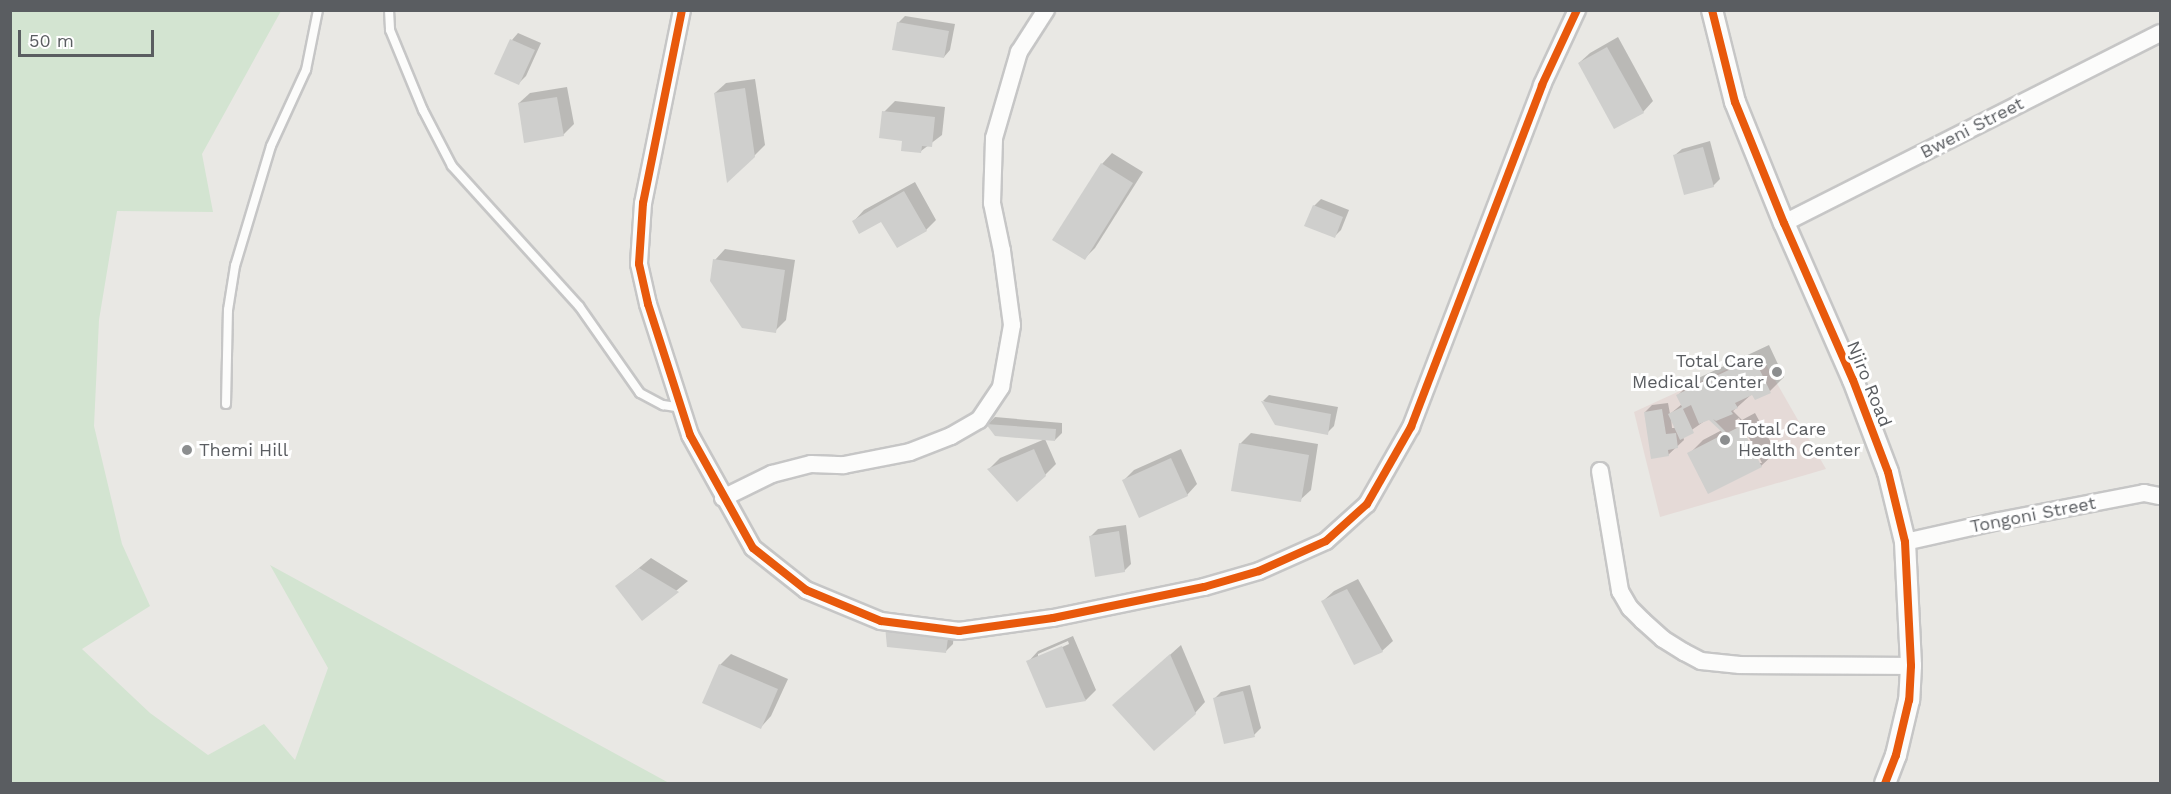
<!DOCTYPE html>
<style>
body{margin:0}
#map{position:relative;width:2171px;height:794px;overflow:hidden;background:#e9e8e4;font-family:"Work Sans",sans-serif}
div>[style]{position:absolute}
.medical>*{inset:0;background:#e5dad7}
.green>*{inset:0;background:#d3e4d1}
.shadow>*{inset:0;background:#0003}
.building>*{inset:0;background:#cfcfcd}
.roads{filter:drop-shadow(2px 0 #c6c6c6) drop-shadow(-2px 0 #c6c6c6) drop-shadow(0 2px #c6c6c6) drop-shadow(0 -2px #c6c6c6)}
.service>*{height:8px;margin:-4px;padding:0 4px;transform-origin:4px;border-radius:4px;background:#fcfcfb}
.minor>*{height:16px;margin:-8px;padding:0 8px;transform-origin:8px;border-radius:8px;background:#fcfcfb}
.tertiary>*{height:20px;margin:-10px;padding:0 10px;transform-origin:10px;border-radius:10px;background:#fcfcfb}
.cycleway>*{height:8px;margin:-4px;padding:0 4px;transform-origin:4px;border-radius:4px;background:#e8590c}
.dots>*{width:16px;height:16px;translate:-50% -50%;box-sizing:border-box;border:3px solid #fff;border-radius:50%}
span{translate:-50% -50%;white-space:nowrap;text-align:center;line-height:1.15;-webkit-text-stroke:6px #fff;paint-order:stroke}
.street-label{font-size:18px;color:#5a5d61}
.poi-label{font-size:18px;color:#5a5d61}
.right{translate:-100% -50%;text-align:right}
.left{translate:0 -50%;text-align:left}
.frame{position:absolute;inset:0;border:12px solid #5a5d61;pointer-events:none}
.scale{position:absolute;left:18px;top:30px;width:136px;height:27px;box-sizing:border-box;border:3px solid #5a5d61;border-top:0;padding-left:8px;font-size:18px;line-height:21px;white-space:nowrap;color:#5a5d61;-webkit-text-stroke:4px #fff;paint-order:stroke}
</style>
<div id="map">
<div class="medical">
<div style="clip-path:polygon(1760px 354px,1826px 469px,1660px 517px,1634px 412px)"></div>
</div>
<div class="green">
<div style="clip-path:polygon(10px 11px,281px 11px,202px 154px,213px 212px,117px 211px,99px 320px,94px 426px,122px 544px,150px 606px,82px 649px,150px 713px,208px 755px,264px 724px,295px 760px,328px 668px,270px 565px,669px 783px,11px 783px)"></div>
</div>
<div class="shadow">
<div style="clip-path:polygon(905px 16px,955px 24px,950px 50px,944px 57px,898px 23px)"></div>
<div style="clip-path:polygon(518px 33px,541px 43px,526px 76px,519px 83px,496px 73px,512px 40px)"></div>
<div style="clip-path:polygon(1618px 37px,1653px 101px,1643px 112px,1579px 63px,1590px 53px)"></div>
<div style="clip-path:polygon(755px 79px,765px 145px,754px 156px,715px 93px,726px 83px)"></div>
<div style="clip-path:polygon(567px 87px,574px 124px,563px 135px,519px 103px,530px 93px)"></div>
<div style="clip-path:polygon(895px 101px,945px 107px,942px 135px,921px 151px,904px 140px,884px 112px)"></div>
<div style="clip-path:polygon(1710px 141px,1720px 179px,1713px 186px,1675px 155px,1682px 149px)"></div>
<div style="clip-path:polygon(1112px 153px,1143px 172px,1095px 248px,1085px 258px,1102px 164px)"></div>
<div style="clip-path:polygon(915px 182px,936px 220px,926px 230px,882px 220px,854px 221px,864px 210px)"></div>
<div style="clip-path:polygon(1321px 199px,1349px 210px,1341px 230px,1334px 237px,1314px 206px)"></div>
<div style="clip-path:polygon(725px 249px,795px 260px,786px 320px,775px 331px,715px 260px)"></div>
<div style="clip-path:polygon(evenodd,1769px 345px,1784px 377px,1770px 391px,1753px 393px,1733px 411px,1742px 420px,1755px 413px,1776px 452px,1761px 466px,1709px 492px,1689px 454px,1703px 440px,1722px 430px,1709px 418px,1683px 436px,1684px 440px,1668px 455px,1645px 412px,1652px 405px,1668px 403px,1670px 414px,1682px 404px,1678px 395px,1692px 381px,1769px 345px,1671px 418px,1676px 428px,1672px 428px,1671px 418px,1769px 345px,1739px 418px,1762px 463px,1758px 463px,1736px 420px,1739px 418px)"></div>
<div style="clip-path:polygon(1269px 395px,1338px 407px,1334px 426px,1327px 433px,1263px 401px)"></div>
<div style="clip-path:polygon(995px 417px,1062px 423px,1062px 433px,1055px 440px,995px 435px,988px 424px)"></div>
<div style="clip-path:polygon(1251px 433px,1318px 444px,1311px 490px,1300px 500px,1240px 444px)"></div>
<div style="clip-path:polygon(1045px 439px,1056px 464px,1045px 475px,989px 469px,1000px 458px)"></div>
<div style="clip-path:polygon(1181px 449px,1197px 484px,1187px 495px,1123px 481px,1134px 470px)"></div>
<div style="clip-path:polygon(1126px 525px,1131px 564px,1124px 571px,1091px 536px,1098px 529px)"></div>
<div style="clip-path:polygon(651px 558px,688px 581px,642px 619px,617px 586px)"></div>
<div style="clip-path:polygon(1358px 579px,1393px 641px,1382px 651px,1323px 601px,1334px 591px)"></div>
<div style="clip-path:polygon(954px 631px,953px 644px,946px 651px,888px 645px)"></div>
<div style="clip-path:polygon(evenodd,1073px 636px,1096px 690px,1086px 700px,1028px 662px,1038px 651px,1073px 636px,1068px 641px,1069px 644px,1038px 658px,1038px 654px,1068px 641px)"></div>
<div style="clip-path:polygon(1181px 645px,1205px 702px,1195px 713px,1125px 695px)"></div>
<div style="clip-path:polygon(731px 654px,788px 679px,771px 716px,761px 727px,720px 665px)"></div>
<div style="clip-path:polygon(1250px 685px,1261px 728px,1254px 735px,1214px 699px,1221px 692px)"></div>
</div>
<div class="building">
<div style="clip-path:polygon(897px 22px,949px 31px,944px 58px,892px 50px)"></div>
<div style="clip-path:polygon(510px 39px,535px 50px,519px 85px,494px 74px)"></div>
<div style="clip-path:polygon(1607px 47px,1644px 113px,1614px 129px,1578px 63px)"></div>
<div style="clip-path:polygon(745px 88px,755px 157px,727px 183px,714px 93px)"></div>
<div style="clip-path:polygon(557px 97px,564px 136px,524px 143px,518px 103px)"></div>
<div style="clip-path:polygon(882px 111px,935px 117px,932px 147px,922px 146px,921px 153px,901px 151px,902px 141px,879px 138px)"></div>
<div style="clip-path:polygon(1703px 147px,1714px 187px,1684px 195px,1673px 155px)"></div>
<div style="clip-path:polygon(1101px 163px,1133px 183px,1085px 260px,1052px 240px)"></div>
<div style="clip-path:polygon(904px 191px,927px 231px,897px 248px,881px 222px,859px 234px,852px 221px)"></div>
<div style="clip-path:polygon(1313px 205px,1343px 217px,1335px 238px,1304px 226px)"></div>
<div style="clip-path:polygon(713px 259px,785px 270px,776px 333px,742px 328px,710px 281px)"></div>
<div style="clip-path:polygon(1754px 358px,1771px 393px,1755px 400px,1752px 395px,1735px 403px,1738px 408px,1731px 411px,1733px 414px,1716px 421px,1713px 419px,1727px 433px,1741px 426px,1762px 467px,1708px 494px,1687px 453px,1724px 434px,1709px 420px,1699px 424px,1691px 405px,1683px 409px,1694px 433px,1680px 440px,1668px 414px,1682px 407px,1676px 395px)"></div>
<div style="clip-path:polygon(1261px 401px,1331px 414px,1328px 435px,1275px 425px)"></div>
<div style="clip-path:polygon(1662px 409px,1666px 434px,1676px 433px,1678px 448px,1668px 450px,1669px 456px,1651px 459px,1644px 412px)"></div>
<div style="clip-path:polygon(986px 424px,1056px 429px,1055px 441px,995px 436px)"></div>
<div style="clip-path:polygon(1239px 443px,1309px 455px,1301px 502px,1231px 491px)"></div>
<div style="clip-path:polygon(1034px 449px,1046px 476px,1017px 502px,987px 469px)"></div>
<div style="clip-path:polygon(1171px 458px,1188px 496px,1139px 518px,1122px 480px)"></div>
<div style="clip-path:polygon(1119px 531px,1125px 572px,1095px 577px,1089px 536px)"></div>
<div style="clip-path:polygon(639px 568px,679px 592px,642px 621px,615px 586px)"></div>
<div style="clip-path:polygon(1347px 589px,1383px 652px,1354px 665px,1321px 601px)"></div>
<div style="clip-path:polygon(885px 626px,948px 638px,946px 653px,887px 647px)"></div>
<div style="clip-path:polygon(1062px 646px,1086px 701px,1046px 708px,1026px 661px)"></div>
<div style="clip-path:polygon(1170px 654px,1196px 714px,1154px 751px,1112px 705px)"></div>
<div style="clip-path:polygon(719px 664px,778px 689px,761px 729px,702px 703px)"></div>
<div style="clip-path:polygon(1243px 691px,1255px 737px,1224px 744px,1213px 698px)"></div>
</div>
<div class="roads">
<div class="service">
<div style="left:389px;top:10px;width:20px;rotate:87deg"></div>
<div style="left:390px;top:30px;width:87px;rotate:67.6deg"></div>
<div style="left:423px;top:110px;width:63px;rotate:62.6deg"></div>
<div style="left:452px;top:166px;width:189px;rotate:47.8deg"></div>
<div style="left:579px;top:306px;width:106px;rotate:55deg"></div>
<div style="left:640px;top:393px;width:26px;rotate:28deg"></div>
<div style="left:663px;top:405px;width:18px;rotate:9deg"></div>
<div style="left:226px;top:404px;width:94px;rotate:-88.8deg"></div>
<div style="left:228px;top:310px;width:45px;rotate:-81deg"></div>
<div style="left:235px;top:266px;width:125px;rotate:-73.3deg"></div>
<div style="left:271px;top:146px;width:84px;rotate:-65.3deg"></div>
<div style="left:306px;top:70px;width:61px;rotate:-78.7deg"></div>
</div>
<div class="minor">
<div style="left:682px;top:10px;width:197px;rotate:101.4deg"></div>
<div style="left:643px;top:203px;width:61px;rotate:93.8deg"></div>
<div style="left:639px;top:264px;width:41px;rotate:77.3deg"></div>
<div style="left:648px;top:304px;width:138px;rotate:72.2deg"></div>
<div style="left:690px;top:435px;width:129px;rotate:60.9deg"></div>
<div style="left:753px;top:548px;width:68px;rotate:38.4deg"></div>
<div style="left:806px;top:590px;width:81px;rotate:22.5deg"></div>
<div style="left:881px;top:621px;width:79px;rotate:7.3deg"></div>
<div style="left:959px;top:631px;width:95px;rotate:-7.9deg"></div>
<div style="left:1053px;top:618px;width:154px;rotate:-11.6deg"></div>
<div style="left:1204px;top:587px;width:57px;rotate:-16.2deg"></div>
<div style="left:1259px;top:571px;width:73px;rotate:-24.1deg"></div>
<div style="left:1326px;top:541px;width:55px;rotate:-42.1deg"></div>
<div style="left:1367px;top:504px;width:89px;rotate:-60.3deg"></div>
<div style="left:1411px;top:427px;width:366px;rotate:-69deg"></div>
<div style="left:1542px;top:85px;width:83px;rotate:-65deg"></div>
<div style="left:1784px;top:223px;width:421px;rotate:-26.8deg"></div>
<div style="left:1600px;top:471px;width:122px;rotate:80.5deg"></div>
<div style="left:1620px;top:591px;width:20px;rotate:60deg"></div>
<div style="left:1630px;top:608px;width:18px;rotate:45deg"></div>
<div style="left:1643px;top:621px;width:27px;rotate:42deg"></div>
<div style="left:1663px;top:639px;width:25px;rotate:32deg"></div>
<div style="left:1684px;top:652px;width:19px;rotate:28deg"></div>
<div style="left:1701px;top:661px;width:39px;rotate:6deg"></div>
<div style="left:1740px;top:665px;width:171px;rotate:0.3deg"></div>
<div style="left:723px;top:498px;width:55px;rotate:-26.1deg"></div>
<div style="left:772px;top:474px;width:40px;rotate:-14.4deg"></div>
<div style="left:811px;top:464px;width:33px;rotate:2deg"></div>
<div style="left:844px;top:465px;width:67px;rotate:-11.1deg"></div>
<div style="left:910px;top:452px;width:44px;rotate:-21.3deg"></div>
<div style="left:951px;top:436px;width:32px;rotate:-30deg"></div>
<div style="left:979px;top:420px;width:40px;rotate:-56deg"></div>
<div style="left:1001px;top:387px;width:63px;rotate:-79.9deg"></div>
<div style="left:1012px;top:325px;width:75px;rotate:-97.7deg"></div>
<div style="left:1002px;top:251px;width:49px;rotate:-101.8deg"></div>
<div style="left:992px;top:203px;width:65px;rotate:-88.2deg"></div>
<div style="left:994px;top:138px;width:90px;rotate:-73.8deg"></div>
<div style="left:1019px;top:52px;width:50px;rotate:-57.3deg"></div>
<div style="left:1905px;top:542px;width:96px;rotate:-12.6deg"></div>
<div style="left:1999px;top:521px;width:148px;rotate:-10.9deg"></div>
<div style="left:2144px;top:493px;width:16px;rotate:11deg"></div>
</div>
<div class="tertiary">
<div style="left:1712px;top:10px;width:95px;rotate:76deg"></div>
<div style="left:1735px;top:102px;width:131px;rotate:68deg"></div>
<div style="left:1784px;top:223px;width:171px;rotate:66.3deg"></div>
<div style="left:1853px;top:380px;width:98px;rotate:69.2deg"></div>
<div style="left:1888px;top:472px;width:72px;rotate:76.3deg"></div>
<div style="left:1905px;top:542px;width:124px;rotate:87.2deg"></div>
<div style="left:1911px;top:666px;width:34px;rotate:93deg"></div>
<div style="left:1909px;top:700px;width:57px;rotate:103.3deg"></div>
<div style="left:1896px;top:755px;width:31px;rotate:111deg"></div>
</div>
</div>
<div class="cycleway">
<div style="left:682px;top:10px;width:197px;rotate:101.4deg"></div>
<div style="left:643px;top:203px;width:61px;rotate:93.8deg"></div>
<div style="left:639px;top:264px;width:41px;rotate:77.3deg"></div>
<div style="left:648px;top:304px;width:138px;rotate:72.2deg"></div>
<div style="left:690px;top:435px;width:129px;rotate:60.9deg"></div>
<div style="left:753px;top:548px;width:68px;rotate:38.4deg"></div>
<div style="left:806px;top:590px;width:81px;rotate:22.5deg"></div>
<div style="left:881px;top:621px;width:79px;rotate:7.3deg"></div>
<div style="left:959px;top:631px;width:95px;rotate:-7.9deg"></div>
<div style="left:1053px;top:618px;width:154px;rotate:-11.6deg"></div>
<div style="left:1204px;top:587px;width:57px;rotate:-16.2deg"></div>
<div style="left:1259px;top:571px;width:73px;rotate:-24.1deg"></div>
<div style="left:1326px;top:541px;width:55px;rotate:-42.1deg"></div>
<div style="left:1367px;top:504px;width:89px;rotate:-60.3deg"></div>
<div style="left:1411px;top:427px;width:366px;rotate:-69deg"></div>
<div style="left:1542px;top:85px;width:83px;rotate:-65deg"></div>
<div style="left:1712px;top:10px;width:95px;rotate:76deg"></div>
<div style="left:1735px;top:102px;width:131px;rotate:68deg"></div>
<div style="left:1784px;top:223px;width:171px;rotate:66.3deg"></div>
<div style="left:1853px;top:380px;width:98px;rotate:69.2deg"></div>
<div style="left:1888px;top:472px;width:72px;rotate:76.3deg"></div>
<div style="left:1905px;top:542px;width:124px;rotate:87.2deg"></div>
<div style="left:1911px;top:666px;width:34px;rotate:93deg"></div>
<div style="left:1909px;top:700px;width:57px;rotate:103.3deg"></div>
<div style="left:1896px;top:755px;width:31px;rotate:111deg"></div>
</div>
<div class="dots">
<div style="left:1777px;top:372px;background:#8c8e8f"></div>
<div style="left:1725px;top:440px;background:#8c8e8f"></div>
<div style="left:187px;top:450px;background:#8c8e8f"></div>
</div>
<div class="street-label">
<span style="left:1972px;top:128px;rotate:-27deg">Bweni Street</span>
<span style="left:1869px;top:384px;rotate:68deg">Njiro Road</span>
<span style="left:2033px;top:515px;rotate:-11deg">Tongoni Street</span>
</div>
<div class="poi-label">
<span class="right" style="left:1764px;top:372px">Total Care<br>Medical Center</span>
<span class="left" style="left:1738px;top:440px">Total Care<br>Health Center</span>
<span class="left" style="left:199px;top:450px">Themi Hill</span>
</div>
<div class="frame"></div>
<div class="scale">50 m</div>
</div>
